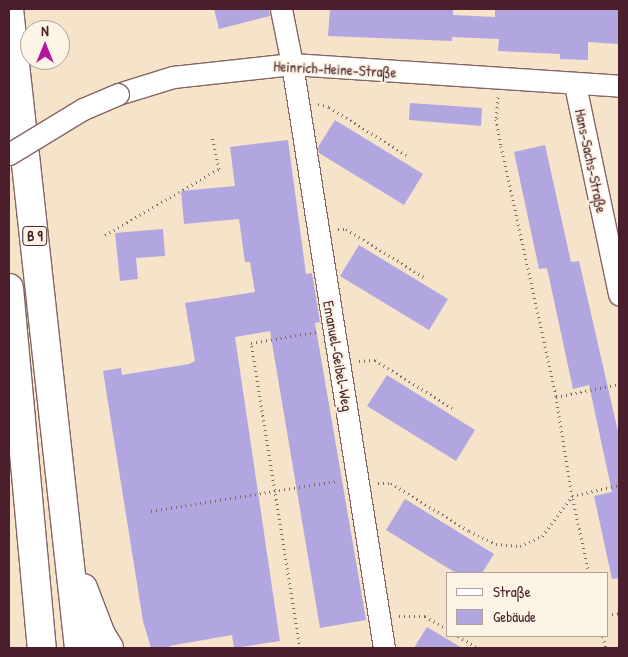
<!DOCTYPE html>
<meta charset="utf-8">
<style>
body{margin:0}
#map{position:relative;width:628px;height:657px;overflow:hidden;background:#f5e4ca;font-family:"Patrick Hand",sans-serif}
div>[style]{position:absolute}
.building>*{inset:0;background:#b2a6e0}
.path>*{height:3px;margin-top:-1.5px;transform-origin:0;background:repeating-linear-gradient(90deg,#866463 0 1px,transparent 0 5px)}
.roads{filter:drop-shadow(1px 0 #866463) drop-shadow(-1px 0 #866463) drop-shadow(0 1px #866463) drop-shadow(0 -1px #866463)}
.street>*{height:21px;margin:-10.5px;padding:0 10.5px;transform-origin:10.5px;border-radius:10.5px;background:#fff}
.highway>*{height:28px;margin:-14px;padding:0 14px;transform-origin:14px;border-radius:14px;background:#fff}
.bridges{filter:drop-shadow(1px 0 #866463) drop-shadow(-1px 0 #866463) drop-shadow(0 1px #866463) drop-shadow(0 -1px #866463)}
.street-bridge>*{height:21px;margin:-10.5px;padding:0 10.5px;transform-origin:10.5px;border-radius:10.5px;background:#fff}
span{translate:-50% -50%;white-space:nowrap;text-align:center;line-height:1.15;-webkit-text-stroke:4.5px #fcf5e5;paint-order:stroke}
.shield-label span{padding:1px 4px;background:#fcf5e5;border:1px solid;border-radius:4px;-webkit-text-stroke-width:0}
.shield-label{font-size:14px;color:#4a1f2b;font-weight:700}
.street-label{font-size:15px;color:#4a1f2b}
.frame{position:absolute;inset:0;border:10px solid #4a1f2b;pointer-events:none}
.legend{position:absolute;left:446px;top:572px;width:162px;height:65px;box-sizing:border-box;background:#fcf5e5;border:1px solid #b59f9b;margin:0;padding:6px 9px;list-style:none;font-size:15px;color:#4a1f2b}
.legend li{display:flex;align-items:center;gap:10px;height:25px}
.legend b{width:25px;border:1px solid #b59f9b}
.north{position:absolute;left:20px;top:20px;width:50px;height:50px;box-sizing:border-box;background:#fcf5e5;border:1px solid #b59f9b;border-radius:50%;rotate:0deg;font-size:14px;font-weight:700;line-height:20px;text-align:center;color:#4a1f2b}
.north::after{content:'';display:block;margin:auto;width:18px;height:22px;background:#b5179e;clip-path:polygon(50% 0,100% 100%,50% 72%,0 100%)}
</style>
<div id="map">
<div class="building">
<div style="clip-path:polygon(214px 9px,269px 9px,270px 16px,219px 29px)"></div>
<div style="clip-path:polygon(330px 9px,453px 10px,453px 15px,495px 17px,495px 9px,619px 9px,619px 44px,588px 42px,588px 60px,560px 59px,560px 54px,498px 51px,499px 39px,452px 37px,452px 41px,328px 36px)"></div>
<div style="clip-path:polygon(410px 103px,482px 108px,481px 126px,409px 120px)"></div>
<div style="clip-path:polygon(335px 120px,423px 174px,404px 205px,319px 153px,318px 147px)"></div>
<div style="clip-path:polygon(288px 140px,306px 274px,312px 273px,320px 322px,315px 323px,366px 620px,320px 628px,270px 331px,235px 337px,280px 641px,234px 648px,232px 635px,169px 646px,170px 648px,151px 648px,143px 621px,103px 371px,121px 368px,122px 375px,189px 364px,195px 361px,185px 303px,255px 292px,250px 262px,245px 262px,239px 219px,184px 224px,181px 191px,235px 186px,230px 147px)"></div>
<div style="clip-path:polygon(545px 145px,571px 262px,579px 261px,619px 436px,619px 578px,612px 579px,594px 496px,612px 492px,589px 385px,573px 389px,547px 268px,539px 269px,514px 152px)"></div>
<div style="clip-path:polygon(163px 229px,165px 256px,136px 258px,138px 279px,120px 281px,115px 233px)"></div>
<div style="clip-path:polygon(359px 245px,448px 299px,429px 330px,340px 276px)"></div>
<div style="clip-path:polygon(387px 375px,475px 430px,456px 461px,367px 406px)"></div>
<div style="clip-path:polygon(405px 499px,494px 554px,482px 573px,456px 573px,386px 530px)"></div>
<div style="clip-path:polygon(427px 627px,462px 648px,414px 648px)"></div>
</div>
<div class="path">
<div style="left:498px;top:97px;width:22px;rotate:95deg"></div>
<div style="left:496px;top:119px;width:27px;rotate:80deg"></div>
<div style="left:501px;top:146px;width:257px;rotate:77.6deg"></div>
<div style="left:556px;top:397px;width:64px;rotate:-11.7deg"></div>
<div style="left:318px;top:104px;width:11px;rotate:15deg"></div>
<div style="left:329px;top:107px;width:91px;rotate:31.9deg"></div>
<div style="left:338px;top:229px;width:8px"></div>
<div style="left:346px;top:229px;width:92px;rotate:31.6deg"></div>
<div style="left:105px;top:235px;width:132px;rotate:-30.1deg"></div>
<div style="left:219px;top:169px;width:33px;rotate:-102deg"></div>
<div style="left:359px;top:361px;width:16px;rotate:-4deg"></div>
<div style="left:375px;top:360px;width:91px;rotate:31.9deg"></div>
<div style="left:378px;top:483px;width:13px"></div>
<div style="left:391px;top:483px;width:92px;rotate:31.6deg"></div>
<div style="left:469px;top:531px;width:30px;rotate:26deg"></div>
<div style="left:496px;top:544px;width:24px;rotate:5deg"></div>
<div style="left:520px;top:546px;width:24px;rotate:-24deg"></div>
<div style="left:542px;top:536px;width:50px;rotate:-53.1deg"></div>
<div style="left:572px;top:496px;width:100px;rotate:-99.2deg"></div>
<div style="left:151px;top:511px;width:188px;rotate:-9.2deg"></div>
<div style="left:589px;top:573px;width:79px;rotate:-102.4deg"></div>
<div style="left:572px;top:496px;width:48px;rotate:-13.2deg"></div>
<div style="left:607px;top:615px;width:12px;rotate:-9deg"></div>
<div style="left:399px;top:616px;width:26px"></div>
<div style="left:425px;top:616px;width:26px;rotate:31deg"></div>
<div style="left:458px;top:636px;width:23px;rotate:31deg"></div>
<div style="left:603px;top:636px;width:12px;rotate:76deg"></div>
<div style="left:300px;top:648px;width:309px;rotate:-99.1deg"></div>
<div style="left:251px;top:343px;width:66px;rotate:-9.6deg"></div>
</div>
<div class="roads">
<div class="street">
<div style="left:281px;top:9px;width:56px;rotate:78.7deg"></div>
<div style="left:292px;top:64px;width:591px;rotate:81.05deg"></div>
<div style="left:575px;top:85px;width:214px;rotate:78.1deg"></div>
<div style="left:118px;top:94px;width:58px;rotate:-17.2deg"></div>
<div style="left:173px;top:77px;width:120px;rotate:-6.2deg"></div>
<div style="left:292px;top:64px;width:328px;rotate:3.8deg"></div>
</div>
<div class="highway">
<div style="left:9px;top:9px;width:643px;rotate:83.75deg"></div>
<div style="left:9px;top:288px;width:362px;rotate:84.8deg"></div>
<div style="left:83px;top:588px;width:50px;rotate:69deg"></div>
<div style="left:101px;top:635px;width:15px;rotate:58deg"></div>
</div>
</div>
<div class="bridges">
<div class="street-bridge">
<div style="left:9px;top:154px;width:87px;rotate:-31.3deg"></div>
<div style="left:83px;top:109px;width:38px;rotate:-23deg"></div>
</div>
</div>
<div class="shield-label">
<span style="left:35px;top:236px">B 9</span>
</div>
<div class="street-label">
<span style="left:335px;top:69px;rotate:3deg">Heinrich-Heine-Straße</span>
<span style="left:591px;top:161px;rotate:78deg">Hans-Sachs-Straße</span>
<span style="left:338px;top:356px;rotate:80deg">Emanuel-Geibel-Weg</span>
</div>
<div class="frame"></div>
<ul class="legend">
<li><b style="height:6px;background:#fff"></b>Straße</li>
<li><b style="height:14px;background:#b2a6e0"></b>Gebäude</li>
</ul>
<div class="north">N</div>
</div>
